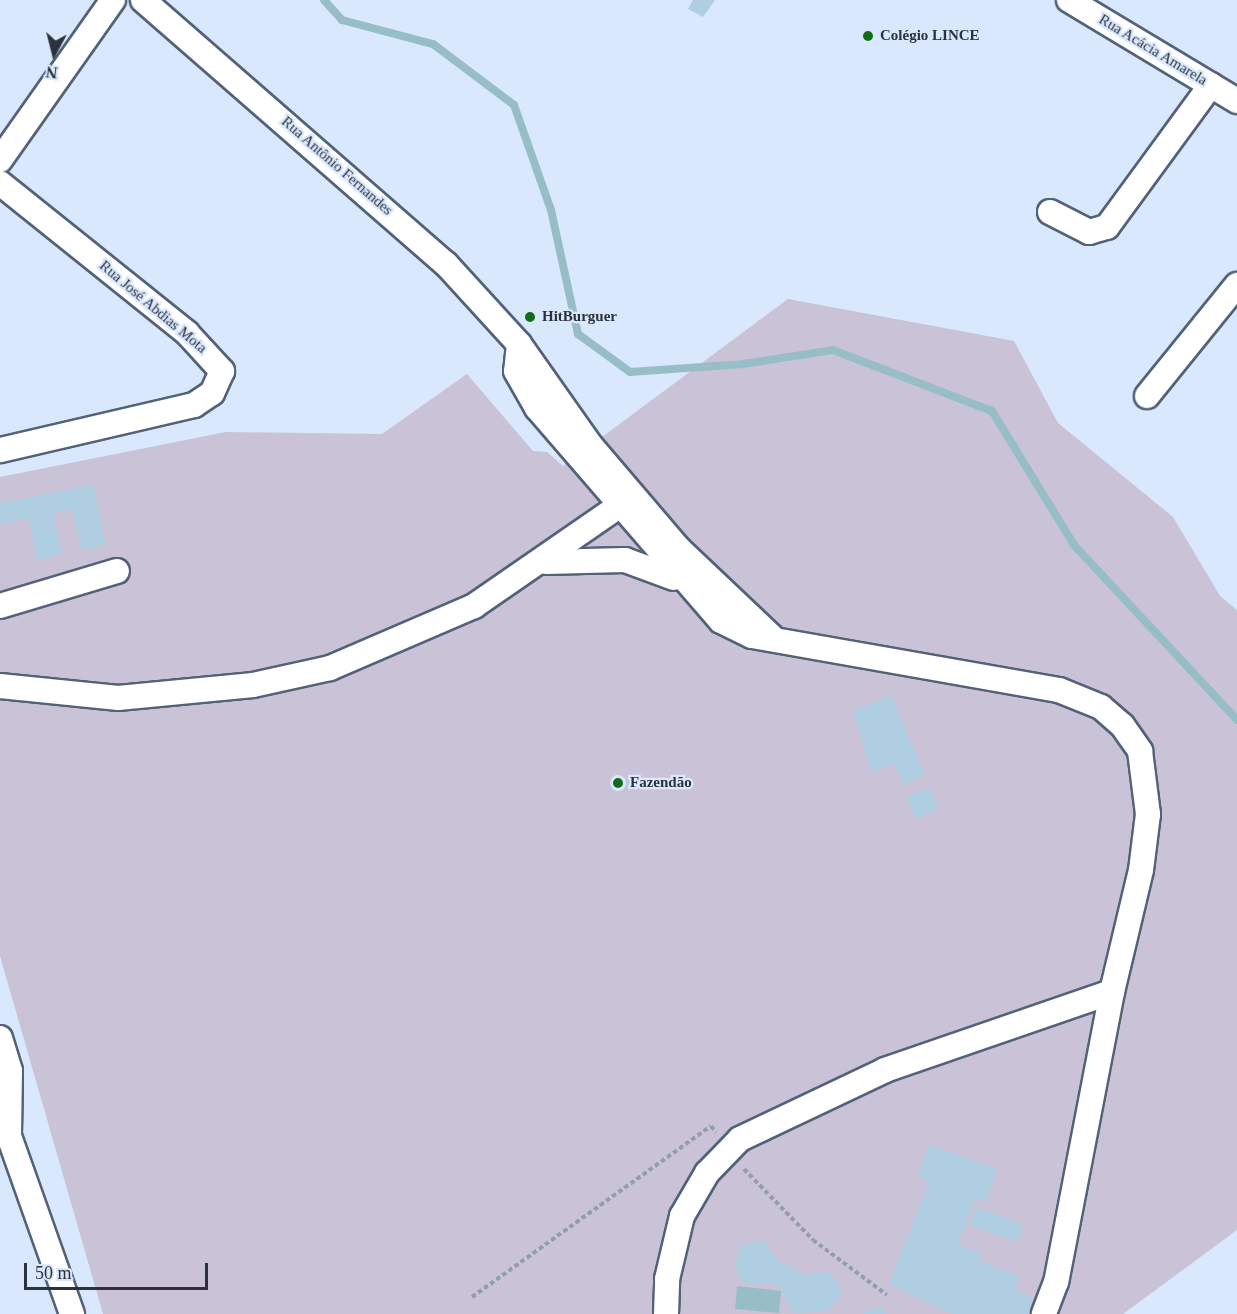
<!DOCTYPE html>
<meta charset="utf-8">
<style>
body{margin:0}
#map{position:relative;width:1237px;height:1314px;overflow:hidden;background:#d9e8fd;font-family:Georgia,serif}
div>[style]{position:absolute}
.green>*{inset:0;background:#cac2d6}
.water>*{inset:0;background:#97bec7}
.stream>*{height:8px;margin:-4px;padding:0 4px;transform-origin:4px;border-radius:4px;background:#97bec7}
.building>*{inset:0;background:#b0cee1}
.path>*{height:4px;margin-top:-2px;transform-origin:0;background:repeating-linear-gradient(90deg,#929eaf 0 4.5px,transparent 0 7.5px)}
.roads{filter:drop-shadow(2px 0 #526279) drop-shadow(-2px 0 #526279) drop-shadow(0 2px #526279) drop-shadow(0 -2px #526279)}
.minor>*{height:24px;margin:-12px;padding:0 12px;transform-origin:12px;border-radius:12px;background:#fff}
.dots>*{width:16px;height:16px;translate:-50% -50%;box-sizing:border-box;border:3px solid #d9e8fd;border-radius:50%}
span{translate:-50% -50%;white-space:nowrap;text-align:center;line-height:1.15;-webkit-text-stroke:4.5px #d9e8fd;paint-order:stroke}
.poi-label{font-size:15px;color:#2b323c;font-weight:700}
.left{translate:0 -50%;text-align:left}
.street-label{font-size:15px;color:#2b323c}
.north{position:absolute;left:24px;top:24px;width:60px;height:60px;-webkit-text-stroke:4px #d9e8fd;paint-order:stroke;rotate:187deg;font-size:16px;font-weight:700;line-height:24px;text-align:center;color:#2b323c}
.north::after{content:'';display:block;margin:auto;width:21px;height:27px;background:#2b323c;clip-path:polygon(50% 0,100% 100%,50% 72%,0 100%)}
.scale{position:absolute;left:24px;top:1263px;width:184px;height:27px;box-sizing:border-box;border:3px solid #2b323c;border-top:0;padding-left:8px;font-size:18px;line-height:21px;white-space:nowrap;color:#2b323c;-webkit-text-stroke:4px #d9e8fd;paint-order:stroke}
</style>
<div id="map">
<div class="green">
<div style="clip-path:polygon(788px 299px,1014px 341px,1058px 423px,1173px 517px,1220px 596px,1237px 610px,1237px 1230px,1123px 1314px,103px 1314px,0 956px,0 477px,226px 432px,382px 434px,467px 374px,533px 451px,547px 452px,563px 466px)"></div>
</div>
<div class="water">
<div style="clip-path:polygon(737px 1286px,781px 1291px,779px 1313px,735px 1309px)"></div>
</div>
<div class="stream">
<div style="left:324px;top:0;width:27px;rotate:48deg"></div>
<div style="left:342px;top:20px;width:94px;rotate:14.8deg"></div>
<div style="left:433px;top:44px;width:101px;rotate:37deg"></div>
<div style="left:514px;top:105px;width:111px;rotate:70.6deg"></div>
<div style="left:551px;top:210px;width:127px;rotate:77.7deg"></div>
<div style="left:578px;top:334px;width:64px;rotate:36.2deg"></div>
<div style="left:630px;top:372px;width:113px;rotate:-4deg"></div>
<div style="left:743px;top:364px;width:91px;rotate:-8.8deg"></div>
<div style="left:833px;top:350px;width:170px;rotate:21deg"></div>
<div style="left:992px;top:411px;width:157px;rotate:58.5deg"></div>
<div style="left:1074px;top:545px;width:239px;rotate:47deg"></div>
</div>
<div class="building">
<div style="clip-path:polygon(693px 0,715px 0,703px 17px,688px 9px)"></div>
<div style="clip-path:polygon(93px 484px,106px 545px,81px 550px,72px 509px,53px 513px,62px 554px,37px 560px,28px 518px,0 524px,0 503px)"></div>
<div style="clip-path:polygon(891px 695px,925px 775px,903px 784px,894px 764px,872px 773px,853px 711px)"></div>
<div style="clip-path:polygon(929px 787px,938px 809px,916px 819px,906px 797px)"></div>
<div style="clip-path:polygon(928px 1144px,997px 1169px,986px 1202px,975px 1199px,958px 1245px,981px 1253px,979px 1261px,1020px 1276px,1015px 1290px,1032px 1298px,1028px 1314px,951px 1314px,889px 1284px,929px 1181px,918px 1177px)"></div>
<div style="clip-path:polygon(976px 1207px,1023px 1224px,1017px 1242px,970px 1225px)"></div>
<div style="clip-path:polygon(764px 1240px,776px 1260px,807px 1275px,829px 1271px,842px 1291px,830px 1310px,794px 1314px,777px 1283px,743px 1283px,734px 1265px,742px 1244px)"></div>
<div style="clip-path:polygon(882px 1305px,886px 1314px,862px 1314px)"></div>
</div>
<div class="path">
<div style="left:744px;top:1169px;width:99px;rotate:45.8deg"></div>
<div style="left:813px;top:1240px;width:92px;rotate:36.6deg"></div>
<div style="left:472px;top:1297px;width:294px;rotate:-35.6deg"></div>
<div style="left:711px;top:1126px;width:8px;rotate:50deg"></div>
</div>
<div class="roads">
<div class="minor">
<div style="left:143px;top:0;width:402px;rotate:41.1deg"></div>
<div style="left:446px;top:264px;width:108px;rotate:47.6deg"></div>
<div style="left:519px;top:344px;width:125px;rotate:54.8deg"></div>
<div style="left:591px;top:446px;width:134px;rotate:49.5deg"></div>
<div style="left:678px;top:548px;width:128px;rotate:43.4deg"></div>
<div style="left:1069px;top:0;width:196px;rotate:31deg"></div>
<div style="left:0;top:160px;width:196px;rotate:-54.8deg"></div>
<div style="left:0;top:183px;width:240px;rotate:38.7deg"></div>
<div style="left:187px;top:333px;width:52px;rotate:47.4deg"></div>
<div style="left:222px;top:371px;width:24px;rotate:114deg"></div>
<div style="left:212px;top:393px;width:22px;rotate:146deg"></div>
<div style="left:194px;top:405px;width:199px;rotate:166.9deg"></div>
<div style="left:1050px;top:212px;width:44px;rotate:27.1deg"></div>
<div style="left:1089px;top:232px;width:19px;rotate:-16deg"></div>
<div style="left:1107px;top:227px;width:176px;rotate:-53.8deg"></div>
<div style="left:519px;top:344px;width:27px;rotate:96deg"></div>
<div style="left:516px;top:371px;width:43px;rotate:60.4deg"></div>
<div style="left:537px;top:408px;width:281px;rotate:49.2deg"></div>
<div style="left:721px;top:621px;width:34px;rotate:26deg"></div>
<div style="left:752px;top:636px;width:312px;rotate:10deg"></div>
<div style="left:1059px;top:690px;width:45px;rotate:22deg"></div>
<div style="left:1101px;top:707px;width:28px;rotate:41deg"></div>
<div style="left:1122px;top:725px;width:32px;rotate:55deg"></div>
<div style="left:1140px;top:751px;width:64px;rotate:82.8deg"></div>
<div style="left:1148px;top:814px;width:56px;rotate:97.1deg"></div>
<div style="left:1141px;top:870px;width:125px;rotate:103.4deg"></div>
<div style="left:1112px;top:992px;width:295px;rotate:100.9deg"></div>
<div style="left:1056px;top:1282px;width:34px;rotate:111deg"></div>
<div style="left:1147px;top:396px;width:143px;rotate:-51deg"></div>
<div style="left:546px;top:562px;width:79px;rotate:-1.5deg"></div>
<div style="left:625px;top:560px;width:52px;rotate:20.2deg"></div>
<div style="left:0;top:606px;width:122px;rotate:-16.7deg"></div>
<div style="left:0;top:686px;width:119px;rotate:5.8deg"></div>
<div style="left:118px;top:698px;width:136px;rotate:-5.5deg"></div>
<div style="left:253px;top:685px;width:79px;rotate:-12.4deg"></div>
<div style="left:330px;top:668px;width:157px;rotate:-23.3deg"></div>
<div style="left:474px;top:606px;width:188px;rotate:-34.6deg"></div>
<div style="left:0;top:1038px;width:34px;rotate:73deg"></div>
<div style="left:10px;top:1071px;width:65px;rotate:90.9deg"></div>
<div style="left:9px;top:1136px;width:189px;rotate:70.5deg"></div>
<div style="left:666px;top:1314px;width:35px;rotate:-88deg"></div>
<div style="left:667px;top:1279px;width:65px;rotate:-76.6deg"></div>
<div style="left:682px;top:1216px;width:50px;rotate:-59.8deg"></div>
<div style="left:707px;top:1173px;width:47px;rotate:-45.9deg"></div>
<div style="left:740px;top:1139px;width:161px;rotate:-25.4deg"></div>
<div style="left:885px;top:1070px;width:240px;rotate:-19deg"></div>
</div>
</div>
<div class="dots">
<div style="left:868px;top:36px;background:#106d19"></div>
<div style="left:530px;top:317px;background:#106d19"></div>
<div style="left:618px;top:783px;background:#106d19"></div>
</div>
<div class="poi-label">
<span class="left" style="left:880px;top:36px">Colégio LINCE</span>
<span class="left" style="left:542px;top:317px">HitBurguer</span>
<span class="left" style="left:630px;top:783px">Fazendão</span>
</div>
<div class="street-label">
<span style="left:1153px;top:50px;rotate:31deg">Rua Acácia Amarela</span>
<span style="left:337px;top:166px;rotate:41deg">Rua Antônio Fernandes</span>
<span style="left:153px;top:307px;rotate:40deg">Rua José Abdias Mota</span>
</div>
<div class="north">N</div>
<div class="scale">50 m</div>
</div>
